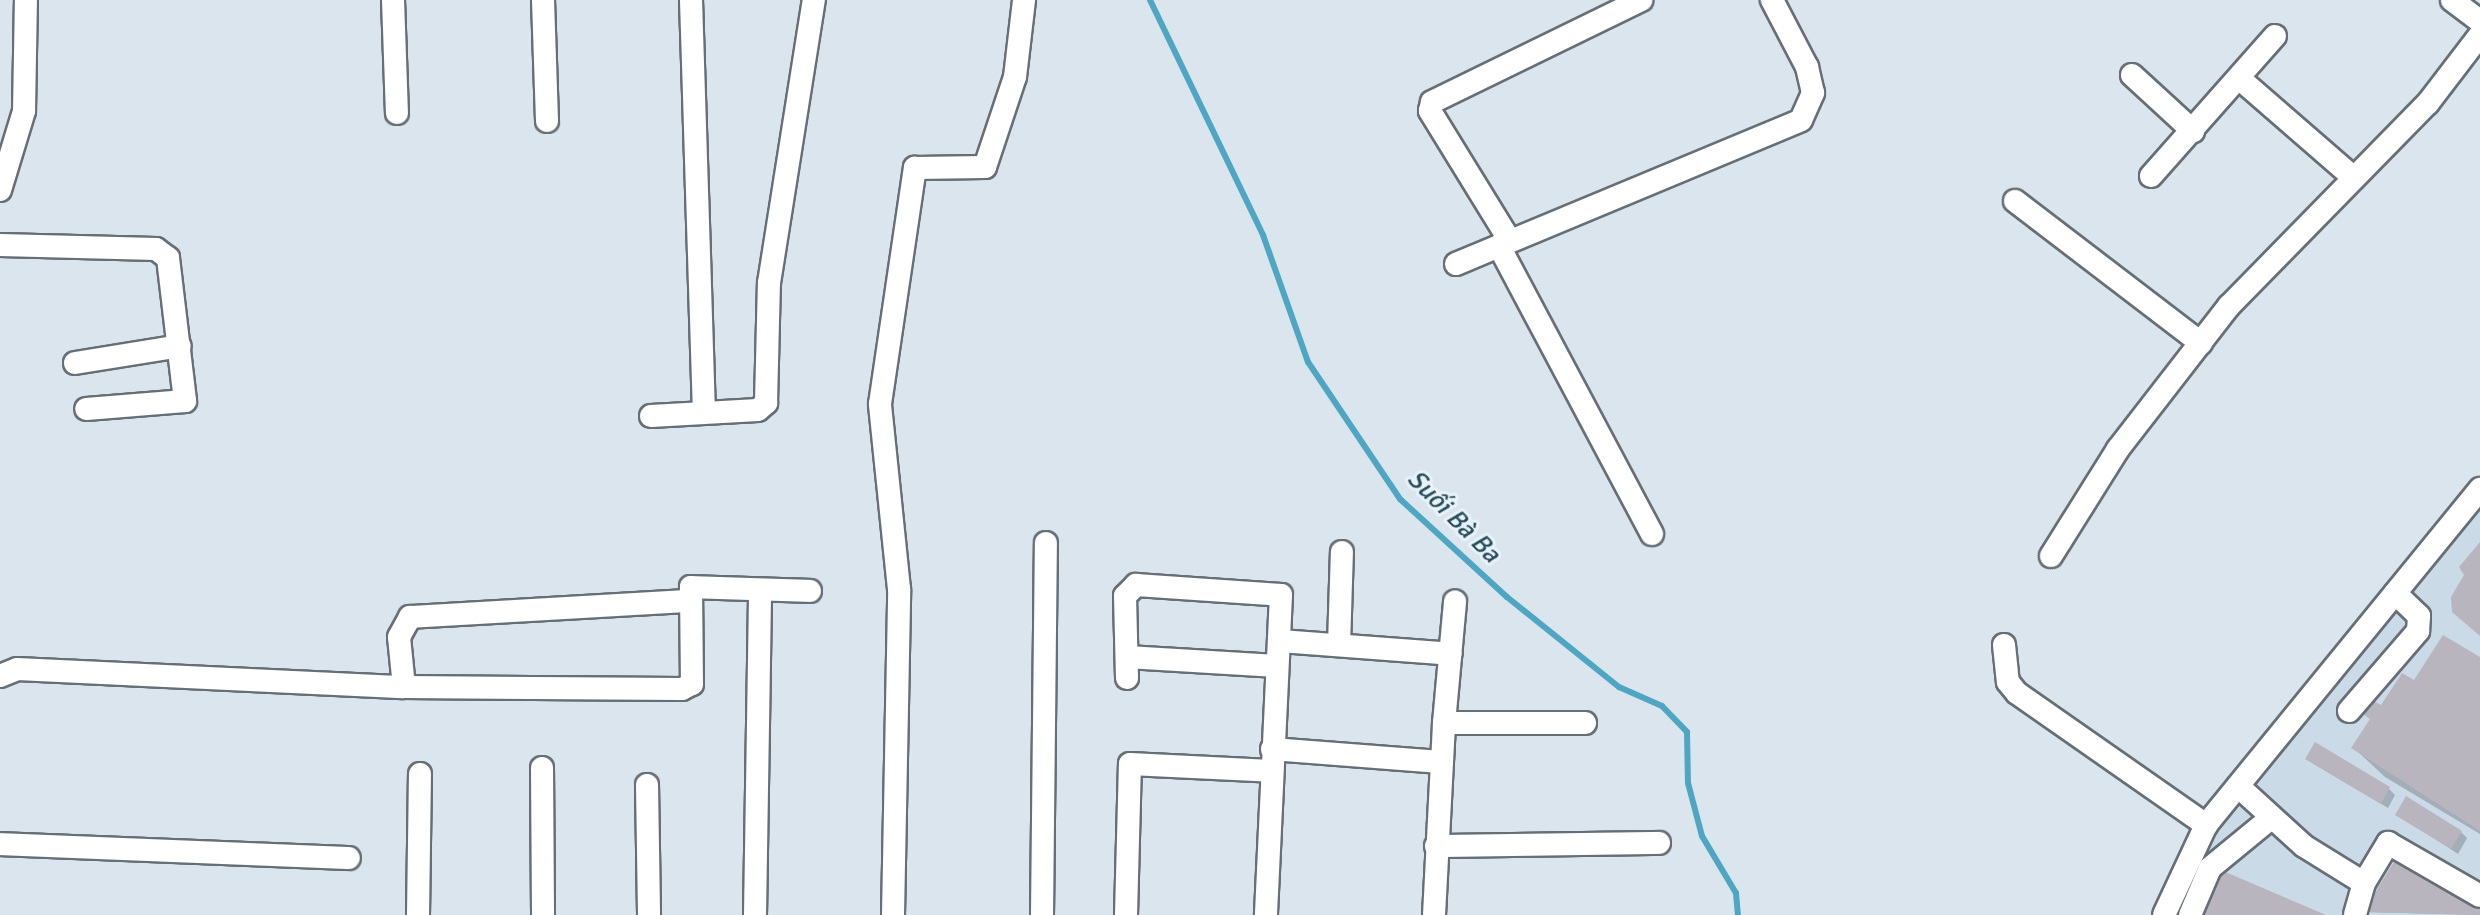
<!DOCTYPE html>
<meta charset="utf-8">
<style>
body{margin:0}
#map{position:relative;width:2480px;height:915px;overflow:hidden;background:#dbe5ed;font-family:Signika,sans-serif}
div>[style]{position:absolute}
.built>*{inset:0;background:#cbdae7}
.shadow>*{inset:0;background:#0003}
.stream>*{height:6px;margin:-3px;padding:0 3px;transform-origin:3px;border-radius:3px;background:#4ea6c2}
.building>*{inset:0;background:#b9b5bf}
.roads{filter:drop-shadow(2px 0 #676f76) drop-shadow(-2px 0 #676f76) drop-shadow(0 2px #676f76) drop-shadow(0 -2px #676f76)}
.minor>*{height:22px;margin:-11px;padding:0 11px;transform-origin:11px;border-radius:11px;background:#fff}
span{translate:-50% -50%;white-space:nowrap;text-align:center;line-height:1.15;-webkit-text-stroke:6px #e9f2fa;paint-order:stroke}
.water-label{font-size:26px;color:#254c59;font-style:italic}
</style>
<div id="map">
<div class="built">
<div style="clip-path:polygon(2480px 495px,2480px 915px,2168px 915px,2209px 827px)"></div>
</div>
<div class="shadow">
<div style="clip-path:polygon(2480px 660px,2480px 834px,2385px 777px,2354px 748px,2382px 708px,2415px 682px)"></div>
<div style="clip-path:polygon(2316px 745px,2389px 789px,2395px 795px,2388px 808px,2314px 764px,2308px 758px)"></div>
<div style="clip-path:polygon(2397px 814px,2461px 832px,2467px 838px,2458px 854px)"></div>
<div style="clip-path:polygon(2480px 910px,2480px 915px,2365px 912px)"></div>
</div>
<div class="stream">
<div style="left:1150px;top:0;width:261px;rotate:64.3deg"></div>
<div style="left:1263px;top:235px;width:135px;rotate:70.5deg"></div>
<div style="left:1308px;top:362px;width:165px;rotate:56.1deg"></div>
<div style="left:1400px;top:499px;width:145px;rotate:42.5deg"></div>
<div style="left:1507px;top:597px;width:144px;rotate:38.8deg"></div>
<div style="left:1619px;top:687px;width:47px;rotate:23.8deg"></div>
<div style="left:1662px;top:706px;width:36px;rotate:46deg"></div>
<div style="left:1687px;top:732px;width:51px;rotate:88.9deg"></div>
<div style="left:1688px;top:783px;width:55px;rotate:75.2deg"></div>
<div style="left:1702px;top:836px;width:66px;rotate:59.2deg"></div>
<div style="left:1736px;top:893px;width:22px;rotate:85deg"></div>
</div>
<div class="building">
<div style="clip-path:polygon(2480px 542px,2480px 636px,2452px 612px,2451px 597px,2464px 575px,2459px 567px)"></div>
<div style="clip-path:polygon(2443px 635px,2480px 657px,2480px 831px,2351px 748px,2370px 719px,2358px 710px,2368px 698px,2381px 705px,2402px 673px,2414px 680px)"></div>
<div style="clip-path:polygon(2315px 742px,2390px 787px,2381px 804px,2305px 759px)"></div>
<div style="clip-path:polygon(2406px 796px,2462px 831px,2451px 849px,2395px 815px)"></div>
<div style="clip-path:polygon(2397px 857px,2480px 908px,2480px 915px,2363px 912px)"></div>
<div style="clip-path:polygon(2216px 868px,2326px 915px,2196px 915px)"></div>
</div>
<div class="roads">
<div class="minor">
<div style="left:393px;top:0;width:113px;rotate:88deg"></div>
<div style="left:543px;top:0;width:121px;rotate:88.1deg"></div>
<div style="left:691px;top:0;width:411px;rotate:88.2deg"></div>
<div style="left:2452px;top:0;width:35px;rotate:37deg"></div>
<div style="left:2132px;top:75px;width:83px;rotate:42.6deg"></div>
<div style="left:2240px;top:79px;width:151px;rotate:41deg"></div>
<div style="left:2151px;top:176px;width:187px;rotate:-48.5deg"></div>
<div style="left:0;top:190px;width:83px;rotate:-73.1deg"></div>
<div style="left:24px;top:111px;width:111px;rotate:-89deg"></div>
<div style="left:2015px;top:201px;width:234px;rotate:37.4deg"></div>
<div style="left:1510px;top:241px;width:153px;rotate:-121.6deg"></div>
<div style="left:1430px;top:111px;width:9px;rotate:-77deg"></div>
<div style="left:1432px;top:102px;width:233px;rotate:-26deg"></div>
<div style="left:0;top:245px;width:156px;rotate:1.5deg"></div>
<div style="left:156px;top:249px;width:15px;rotate:37deg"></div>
<div style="left:168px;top:258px;width:144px;rotate:83.2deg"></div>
<div style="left:185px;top:401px;width:99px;rotate:175.4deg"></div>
<div style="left:1456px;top:264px;width:47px;rotate:-22.7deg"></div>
<div style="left:75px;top:363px;width:106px;rotate:-9.2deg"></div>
<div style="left:651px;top:416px;width:107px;rotate:-3.2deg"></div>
<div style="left:758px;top:410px;width:11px;rotate:-41deg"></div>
<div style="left:766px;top:403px;width:120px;rotate:-88.6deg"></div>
<div style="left:769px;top:283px;width:287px;rotate:-81deg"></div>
<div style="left:1652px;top:534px;width:326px;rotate:-118deg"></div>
<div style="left:1499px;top:246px;width:327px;rotate:-22.6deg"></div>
<div style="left:1801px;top:120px;width:30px;rotate:-66deg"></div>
<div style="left:1813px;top:93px;width:27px;rotate:-103deg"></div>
<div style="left:1807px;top:67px;width:76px;rotate:-117.6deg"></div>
<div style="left:2051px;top:556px;width:126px;rotate:-57.9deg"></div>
<div style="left:2118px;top:449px;width:181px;rotate:-52.2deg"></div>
<div style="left:2229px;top:306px;width:284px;rotate:-45.6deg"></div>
<div style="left:2428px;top:103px;width:86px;rotate:-52.6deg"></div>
<div style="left:1280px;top:641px;width:171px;rotate:4.3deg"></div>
<div style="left:1339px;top:645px;width:93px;rotate:-88.2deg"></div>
<div style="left:2004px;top:645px;width:37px;rotate:84deg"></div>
<div style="left:2008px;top:682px;width:14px;rotate:51deg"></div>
<div style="left:2017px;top:693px;width:231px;rotate:34.9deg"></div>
<div style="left:1127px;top:657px;width:150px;rotate:3.4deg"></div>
<div style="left:0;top:676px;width:18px;rotate:-22deg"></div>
<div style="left:17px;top:669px;width:387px;rotate:2.7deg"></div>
<div style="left:404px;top:687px;width:278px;rotate:0.4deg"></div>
<div style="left:682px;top:689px;width:11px;rotate:-27deg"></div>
<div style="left:692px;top:684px;width:97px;rotate:-90.6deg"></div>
<div style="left:691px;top:587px;width:119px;rotate:1.9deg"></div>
<div style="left:1127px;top:678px;width:82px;rotate:-91.4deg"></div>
<div style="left:1125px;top:596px;width:16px;rotate:-45deg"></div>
<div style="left:1136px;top:585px;width:145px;rotate:3.9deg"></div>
<div style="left:1281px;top:595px;width:320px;rotate:92.7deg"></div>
<div style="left:404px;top:687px;width:50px;rotate:-95.7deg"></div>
<div style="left:399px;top:637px;width:23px;rotate:-61deg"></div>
<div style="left:410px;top:617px;width:279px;rotate:-3.3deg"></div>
<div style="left:2349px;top:711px;width:106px;rotate:-49.2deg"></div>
<div style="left:2418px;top:631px;width:15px;rotate:-86deg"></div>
<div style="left:2419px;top:616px;width:33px;rotate:-136deg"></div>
<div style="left:1444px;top:723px;width:122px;rotate:-84.8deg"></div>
<div style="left:1272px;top:749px;width:169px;rotate:4.4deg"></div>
<div style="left:542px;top:768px;width:147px;rotate:89.6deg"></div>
<div style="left:647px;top:785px;width:130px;rotate:89.1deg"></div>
<div style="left:2238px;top:786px;width:89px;rotate:42.3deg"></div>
<div style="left:2304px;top:846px;width:70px;rotate:31.7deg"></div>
<div style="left:2364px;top:883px;width:33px;rotate:106deg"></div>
<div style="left:0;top:844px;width:349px;rotate:2.3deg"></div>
<div style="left:1436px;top:846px;width:223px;rotate:-0.8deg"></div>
<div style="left:2364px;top:883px;width:47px;rotate:-59deg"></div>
<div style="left:2388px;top:843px;width:106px;rotate:29.9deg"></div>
<div style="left:418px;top:915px;width:141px;rotate:-89.2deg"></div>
<div style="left:755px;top:915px;width:325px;rotate:-89.1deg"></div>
<div style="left:893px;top:915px;width:326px;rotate:-88.9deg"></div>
<div style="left:899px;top:589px;width:186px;rotate:-95.9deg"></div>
<div style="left:880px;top:404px;width:239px;rotate:-81.6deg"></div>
<div style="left:915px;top:168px;width:70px;rotate:-0.8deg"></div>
<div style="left:985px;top:167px;width:95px;rotate:-71.6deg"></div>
<div style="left:1015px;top:77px;width:78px;rotate:-83.3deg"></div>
<div style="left:1042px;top:915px;width:372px;rotate:-89.4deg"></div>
<div style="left:1126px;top:915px;width:151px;rotate:-88.5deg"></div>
<div style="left:1130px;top:764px;width:141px;rotate:2.8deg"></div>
<div style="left:1434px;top:915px;width:192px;rotate:-87deg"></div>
<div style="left:1444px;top:723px;width:141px"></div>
<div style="left:2164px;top:915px;width:99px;rotate:-65deg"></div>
<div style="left:2206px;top:825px;width:434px;rotate:-50.8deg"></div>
<div style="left:2190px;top:915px;width:51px;rotate:-66.9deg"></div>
<div style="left:2210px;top:868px;width:80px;rotate:-39.4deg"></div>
</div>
</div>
<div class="water-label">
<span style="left:1453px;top:517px;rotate:45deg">Suối Bà Ba</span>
</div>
</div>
